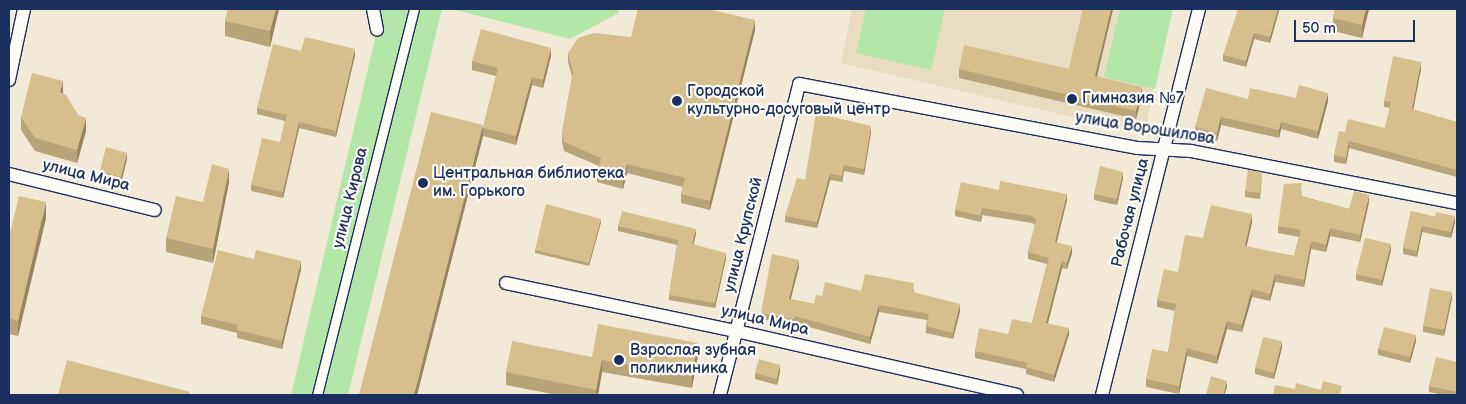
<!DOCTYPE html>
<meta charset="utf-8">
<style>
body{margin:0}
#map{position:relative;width:1466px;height:404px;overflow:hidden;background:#f2e9d7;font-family:"Balsamiq Sans",sans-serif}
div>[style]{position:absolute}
.built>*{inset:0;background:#eadcc1}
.green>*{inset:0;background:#b2e7a9}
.roads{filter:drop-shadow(1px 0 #1b2f5e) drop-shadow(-1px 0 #1b2f5e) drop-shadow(0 1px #1b2f5e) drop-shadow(0 -1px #1b2f5e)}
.pedestrian>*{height:9px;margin:-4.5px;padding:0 4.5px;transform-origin:4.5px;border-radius:4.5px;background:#fdfcf7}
.minor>*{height:12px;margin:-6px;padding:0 6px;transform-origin:6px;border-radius:6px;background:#fdfcf7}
.wall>*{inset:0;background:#b9a379}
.shaded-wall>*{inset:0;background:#968563}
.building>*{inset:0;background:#d7be8d}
.dots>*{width:14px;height:14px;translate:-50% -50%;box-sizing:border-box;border:2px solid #fdfcf7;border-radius:50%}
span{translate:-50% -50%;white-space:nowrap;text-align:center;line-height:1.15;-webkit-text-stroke:4.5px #fdfcf7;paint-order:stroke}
.poi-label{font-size:16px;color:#1b2f5e}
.left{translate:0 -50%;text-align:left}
.street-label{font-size:16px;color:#1b2f5e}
.frame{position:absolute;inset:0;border:10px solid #1b2f5e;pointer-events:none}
.scale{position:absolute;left:1294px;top:20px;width:121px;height:22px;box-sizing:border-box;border:2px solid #1b2f5e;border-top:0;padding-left:6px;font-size:15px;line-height:18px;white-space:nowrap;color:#1b2f5e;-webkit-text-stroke:4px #fdfcf7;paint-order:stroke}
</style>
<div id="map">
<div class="built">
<div style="clip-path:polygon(852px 9px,1168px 9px,1145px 134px,841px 63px)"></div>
</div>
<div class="green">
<div style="clip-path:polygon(382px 9px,442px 9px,348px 395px,291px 395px)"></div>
<div style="clip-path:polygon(451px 9px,619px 9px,618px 13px,570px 39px)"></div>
<div style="clip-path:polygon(866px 9px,945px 9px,931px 70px,856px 53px)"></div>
<div style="clip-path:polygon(1120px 9px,1173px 9px,1155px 89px,1104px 77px)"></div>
</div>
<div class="roads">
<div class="pedestrian">
<div style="left:317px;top:395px;width:398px;rotate:-75.9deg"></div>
</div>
<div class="minor">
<div style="left:373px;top:9px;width:21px;rotate:79deg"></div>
<div style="left:9px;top:80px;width:73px;rotate:-78.1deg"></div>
<div style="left:9px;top:174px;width:150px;rotate:13.9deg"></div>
<div style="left:506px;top:283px;width:235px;rotate:11.8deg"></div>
<div style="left:736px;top:331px;width:288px;rotate:12.8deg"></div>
<div style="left:720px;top:395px;width:321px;rotate:-75.7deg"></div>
<div style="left:799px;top:84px;width:345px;rotate:10.7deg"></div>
<div style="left:1138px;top:148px;width:53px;rotate:3.2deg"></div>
<div style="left:1191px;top:151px;width:271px;rotate:11.1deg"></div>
<div style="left:1102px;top:395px;width:398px;rotate:-75.9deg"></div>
</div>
</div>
<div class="wall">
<div style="clip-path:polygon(228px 9px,279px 9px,270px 47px,225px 36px,225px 21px)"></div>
<div style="clip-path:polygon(1083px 9px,1113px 9px,1097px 76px,1142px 95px,1136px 119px,959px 78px,959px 69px,1069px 69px)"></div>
<div style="clip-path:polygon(1279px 9px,1270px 43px,1254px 39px,1246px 67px,1223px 61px,1223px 55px)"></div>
<div style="clip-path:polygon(1335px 9px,1369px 9px,1362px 38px,1333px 31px,1333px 18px)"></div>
<div style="clip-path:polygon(755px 30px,710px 210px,681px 203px,681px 194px,683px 187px,627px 173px,623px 189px,597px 182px,597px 173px,599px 166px,564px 151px,562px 142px,562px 133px,572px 77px,568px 62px,568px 53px,631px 37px)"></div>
<div style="clip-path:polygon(301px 51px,355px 55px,336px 137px,299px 128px,283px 198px,251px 191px,251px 185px,280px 142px,285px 121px,257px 114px,257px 108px)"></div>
<div style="clip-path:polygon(551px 56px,543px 88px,532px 85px,516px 145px,483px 136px,417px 395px,359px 395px,483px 128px,496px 76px,472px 70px,472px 61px)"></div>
<div style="clip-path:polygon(1421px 69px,1413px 110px,1457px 122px,1457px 177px,1349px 148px,1346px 164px,1334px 162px,1334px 155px,1345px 132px,1385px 128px,1390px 108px,1384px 107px,1384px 101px)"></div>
<div style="clip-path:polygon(63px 93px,86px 131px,77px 163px,35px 151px,21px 130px,21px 117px)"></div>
<div style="clip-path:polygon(1296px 98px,1328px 101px,1318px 139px,1281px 129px,1279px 138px,1221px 125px,1217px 141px,1195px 135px,1195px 127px,1248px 99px)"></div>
<div style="clip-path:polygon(871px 132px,864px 175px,844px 171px,842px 182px,830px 180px,817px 228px,785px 222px,785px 216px,805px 180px)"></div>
<div style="clip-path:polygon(127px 159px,121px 183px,100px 177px,100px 171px)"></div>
<div style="clip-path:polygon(1123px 178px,1117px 205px,1094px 200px,1094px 194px)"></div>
<div style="clip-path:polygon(1262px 178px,1260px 199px,1245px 197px,1245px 191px)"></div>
<div style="clip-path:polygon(229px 182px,213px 263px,166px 252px,166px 238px,203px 202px)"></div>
<div style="clip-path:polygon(999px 190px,1067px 200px,1057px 242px,1072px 253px,1067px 269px,1062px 268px,1048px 323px,1069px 334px,1054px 382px,1026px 374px,1026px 369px,975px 358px,975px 351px,1008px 334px,1032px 323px,1047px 264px,1028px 259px,1028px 252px,1035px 225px,1032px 223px,982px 215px,981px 222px,955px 216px,955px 210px)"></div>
<div style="clip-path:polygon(1302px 190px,1301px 196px,1349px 209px,1369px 202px,1360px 242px,1330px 236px,1326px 252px,1311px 249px,1304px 287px,1275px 282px,1270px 301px,1252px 297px,1242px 332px,1227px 329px,1217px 364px,1187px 356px,1179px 394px,1146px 387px,1146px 379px,1168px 352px,1175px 311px,1157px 307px,1157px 300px,1203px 238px,1252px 222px,1246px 247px,1294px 256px,1299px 237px,1278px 233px,1278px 226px)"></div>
<div style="clip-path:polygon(1411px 211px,1455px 222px,1451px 238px,1422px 232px,1417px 257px,1403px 254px,1403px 248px)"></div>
<div style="clip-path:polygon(46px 218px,18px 336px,9px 334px,9px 237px)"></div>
<div style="clip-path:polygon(601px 222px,589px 266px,535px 253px,535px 250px)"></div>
<div style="clip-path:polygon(618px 226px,696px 234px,693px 244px,726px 258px,715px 308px,669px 300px,669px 295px,677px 245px,618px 231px)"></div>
<div style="clip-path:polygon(1391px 250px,1382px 286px,1356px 280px,1356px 274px)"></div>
<div style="clip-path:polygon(254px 259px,301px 269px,282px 349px,237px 338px,237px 333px,201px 324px,201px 316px)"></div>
<div style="clip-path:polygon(799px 267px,790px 299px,814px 304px,822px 296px,861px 291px,914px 289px,914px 293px,960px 311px,953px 339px,926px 333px,926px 326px,927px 320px,879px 312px,870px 344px,795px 323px,794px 326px,761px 319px,761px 313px)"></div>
<div style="clip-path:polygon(1452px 298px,1444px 336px,1423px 332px,1423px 326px)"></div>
<div style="clip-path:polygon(1416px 341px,1410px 363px,1378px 355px,1378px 349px)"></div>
<div style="clip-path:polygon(1282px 347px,1274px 379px,1255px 374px,1255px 368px)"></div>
<div style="clip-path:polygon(698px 355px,692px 388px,602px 372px,598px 395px,557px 395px,506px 385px,506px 372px,592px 357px)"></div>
<div style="clip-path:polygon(1457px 362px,1457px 395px,1444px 395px,1429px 392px,1429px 386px)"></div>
<div style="clip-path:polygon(780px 371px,777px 385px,755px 379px,755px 373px)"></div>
</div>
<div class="shaded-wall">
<div style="clip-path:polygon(276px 9px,279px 9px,270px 47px,270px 31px)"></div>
<div style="clip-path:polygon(1111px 9px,1113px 9px,1095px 84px,1095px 76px)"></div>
<div style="clip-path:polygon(1278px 9px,1279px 9px,1279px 11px,1270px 43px,1270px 37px)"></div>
<div style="clip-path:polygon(1366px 9px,1369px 9px,1362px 38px,1362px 25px)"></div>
<div style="clip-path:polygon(755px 20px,755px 30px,710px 210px,710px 201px)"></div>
<div style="clip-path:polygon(1254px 33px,1254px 39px,1246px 67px,1246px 61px)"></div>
<div style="clip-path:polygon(551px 48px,551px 56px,543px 88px,543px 80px)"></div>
<div style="clip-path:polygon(355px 49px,355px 55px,336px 137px,336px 131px)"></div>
<div style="clip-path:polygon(1421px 62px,1421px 69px,1412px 116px,1412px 109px)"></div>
<div style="clip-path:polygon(532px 77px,532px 85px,516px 145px,516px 136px)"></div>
<div style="clip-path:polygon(63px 81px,63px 95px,60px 92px)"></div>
<div style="clip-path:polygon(1142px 87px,1142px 95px,1136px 119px,1136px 111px)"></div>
<div style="clip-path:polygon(1328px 93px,1328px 101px,1318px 139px,1318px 131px)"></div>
<div style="clip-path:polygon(1221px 117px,1221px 125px,1217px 141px,1217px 133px)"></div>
<div style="clip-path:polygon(86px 118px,86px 131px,77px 163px,77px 150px)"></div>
<div style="clip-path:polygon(299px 122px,299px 128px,283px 198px,283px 192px)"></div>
<div style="clip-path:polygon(1281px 122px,1281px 129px,1279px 138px,1279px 130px)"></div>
<div style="clip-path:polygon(483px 125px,483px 136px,417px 395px,414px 395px)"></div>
<div style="clip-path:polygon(871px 126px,871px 132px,864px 175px,864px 169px)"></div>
<div style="clip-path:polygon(1349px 141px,1349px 148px,1346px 164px,1346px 158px)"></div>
<div style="clip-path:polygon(127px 153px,127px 159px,121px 183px,121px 177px)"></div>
<div style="clip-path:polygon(627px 164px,627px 173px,623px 189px,623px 179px)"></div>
<div style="clip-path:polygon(844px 165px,844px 171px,842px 182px,842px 176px)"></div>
<div style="clip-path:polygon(229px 169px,229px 182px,213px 263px,213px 249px)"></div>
<div style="clip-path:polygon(1123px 172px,1123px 178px,1117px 205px,1117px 199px)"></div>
<div style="clip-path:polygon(830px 174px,830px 180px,817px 228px,817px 222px)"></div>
<div style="clip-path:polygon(1067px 194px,1067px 200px,1055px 248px,1055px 242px)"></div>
<div style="clip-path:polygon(1369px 195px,1369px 202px,1360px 242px,1360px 235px)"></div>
<div style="clip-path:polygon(46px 202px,46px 218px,18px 336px,18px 321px)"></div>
<div style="clip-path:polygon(982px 208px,982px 215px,981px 222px,981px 216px)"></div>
<div style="clip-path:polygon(1252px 214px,1252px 222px,1245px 254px,1245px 246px)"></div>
<div style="clip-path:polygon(1455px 216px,1455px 222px,1451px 238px,1451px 232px)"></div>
<div style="clip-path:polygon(601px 219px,601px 222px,589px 266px,589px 263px)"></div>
<div style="clip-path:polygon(1422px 226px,1422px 232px,1417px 257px,1417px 251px)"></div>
<div style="clip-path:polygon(1330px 228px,1330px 236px,1326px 252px,1326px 245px)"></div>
<div style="clip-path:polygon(696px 229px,696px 234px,692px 249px,692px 244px)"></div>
<div style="clip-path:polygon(1311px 241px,1311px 249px,1304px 287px,1304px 280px)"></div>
<div style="clip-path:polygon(1391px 244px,1391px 250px,1382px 286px,1382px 280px)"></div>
<div style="clip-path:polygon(1072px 246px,1072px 253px,1067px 269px,1067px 263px)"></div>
<div style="clip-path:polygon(726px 253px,726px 258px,715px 308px,715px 303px)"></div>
<div style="clip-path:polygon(799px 260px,799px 267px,789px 306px,789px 299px)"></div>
<div style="clip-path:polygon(301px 261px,301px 269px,282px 349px,282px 341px)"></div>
<div style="clip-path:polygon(1062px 261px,1062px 268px,1046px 330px,1046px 323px)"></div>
<div style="clip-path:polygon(1275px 274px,1275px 282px,1270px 301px,1270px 294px)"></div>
<div style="clip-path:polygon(1252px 289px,1252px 297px,1242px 332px,1242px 325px)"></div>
<div style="clip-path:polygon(1452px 292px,1452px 298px,1444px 336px,1444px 330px)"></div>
<div style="clip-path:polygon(960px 304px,960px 311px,953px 339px,953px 333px)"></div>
<div style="clip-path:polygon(879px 305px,879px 312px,870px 344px,870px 337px)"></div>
<div style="clip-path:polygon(1227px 321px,1227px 329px,1217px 364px,1217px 356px)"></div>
<div style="clip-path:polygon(1069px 328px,1069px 334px,1054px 382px,1054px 375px)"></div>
<div style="clip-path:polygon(1416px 335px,1416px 341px,1410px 363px,1410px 357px)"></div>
<div style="clip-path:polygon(1282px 341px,1282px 347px,1274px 379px,1274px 373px)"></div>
<div style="clip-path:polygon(698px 343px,698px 355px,692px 388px,692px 376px)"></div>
<div style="clip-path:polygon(1187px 348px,1187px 356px,1179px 394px,1179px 386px)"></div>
<div style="clip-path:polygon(602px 359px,602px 372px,598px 395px,596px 395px,596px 390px)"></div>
<div style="clip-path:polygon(780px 365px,780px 371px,777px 385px,777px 379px)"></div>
<div style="clip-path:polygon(1227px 381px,1227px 387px,1224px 395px,1223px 395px)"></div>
</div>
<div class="building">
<div style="clip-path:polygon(228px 9px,276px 9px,270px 31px,225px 21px)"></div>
<div style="clip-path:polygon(638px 9px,708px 9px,755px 20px,710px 201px,681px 194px,685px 178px,627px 164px,623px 179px,597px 173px,601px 158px,564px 142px,562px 133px,573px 72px,568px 53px,578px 38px,594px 33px,631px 37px)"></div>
<div style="clip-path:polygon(1083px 9px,1111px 9px,1095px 76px,1142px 87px,1136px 111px,959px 69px,964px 45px,1069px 69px)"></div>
<div style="clip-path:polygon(1238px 9px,1278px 9px,1270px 37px,1254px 33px,1246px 61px,1223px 55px)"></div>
<div style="clip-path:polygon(1335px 9px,1366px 9px,1362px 25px,1333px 18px)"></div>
<div style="clip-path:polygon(481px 29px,551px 48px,543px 80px,532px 77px,516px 136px,483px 128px,498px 68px,472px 61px)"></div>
<div style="clip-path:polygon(305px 37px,355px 49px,336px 131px,299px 122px,283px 192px,251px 185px,262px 138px,280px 142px,287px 115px,257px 108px,273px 44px,301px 51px)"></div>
<div style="clip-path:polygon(1393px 56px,1421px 62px,1412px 109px,1457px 122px,1457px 170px,1349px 141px,1346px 158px,1334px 155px,1339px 131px,1345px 132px,1348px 119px,1385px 128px,1391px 102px,1384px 101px)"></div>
<div style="clip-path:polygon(32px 73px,63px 81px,60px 92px,66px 95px,78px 115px,86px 118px,77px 150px,35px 138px,21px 117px)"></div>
<div style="clip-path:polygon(1299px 85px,1328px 93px,1318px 131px,1281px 122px,1279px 130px,1221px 117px,1217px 133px,1195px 127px,1206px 88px,1248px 99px,1250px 88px,1296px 98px)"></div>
<div style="clip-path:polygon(431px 112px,483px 125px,414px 395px,359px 395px)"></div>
<div style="clip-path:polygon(816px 113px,871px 126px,864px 169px,844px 165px,842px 176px,830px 174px,817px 222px,785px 216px,797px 178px,805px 180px)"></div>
<div style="clip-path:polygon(106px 147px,127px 153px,121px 177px,100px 171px)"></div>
<div style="clip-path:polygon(212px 164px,229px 169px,213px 249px,166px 238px,176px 196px,203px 202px)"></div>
<div style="clip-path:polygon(1100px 166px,1123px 172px,1117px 199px,1094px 194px)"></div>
<div style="clip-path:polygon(1248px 170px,1262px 172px,1260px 193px,1245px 191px)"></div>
<div style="clip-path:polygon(1000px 181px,1067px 194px,1055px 242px,1072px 246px,1067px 263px,1062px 261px,1046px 323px,1069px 328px,1054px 375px,1026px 367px,1028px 363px,975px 351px,979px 328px,1008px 334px,1012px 319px,1032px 323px,1049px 258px,1028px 252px,1036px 220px,1032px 216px,982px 208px,981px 216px,955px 210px,961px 182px,999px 190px)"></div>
<div style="clip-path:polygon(1302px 183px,1300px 196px,1349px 209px,1354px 191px,1369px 195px,1360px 235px,1330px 228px,1326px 245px,1311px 241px,1304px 280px,1275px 274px,1270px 294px,1252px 289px,1242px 325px,1227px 321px,1217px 356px,1187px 348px,1179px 386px,1146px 379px,1152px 349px,1168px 352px,1176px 304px,1157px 300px,1164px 269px,1178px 272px,1185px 235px,1203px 238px,1211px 205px,1252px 214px,1245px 246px,1294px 256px,1301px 230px,1278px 226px,1284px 184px)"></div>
<div style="clip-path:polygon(19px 196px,46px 202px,18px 321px,9px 318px,9px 237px)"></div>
<div style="clip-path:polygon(546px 204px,601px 219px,589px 263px,535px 250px)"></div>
<div style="clip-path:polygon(622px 211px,696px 229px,692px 244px,726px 253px,715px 303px,669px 295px,678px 240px,618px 226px)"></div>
<div style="clip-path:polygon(1411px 211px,1435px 217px,1436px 212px,1455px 216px,1451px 232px,1422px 226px,1417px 251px,1403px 248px)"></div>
<div style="clip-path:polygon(1365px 238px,1391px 244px,1382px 280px,1356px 274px)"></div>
<div style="clip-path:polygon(218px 250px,254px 259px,256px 250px,301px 261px,282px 341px,237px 330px,238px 325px,201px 316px)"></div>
<div style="clip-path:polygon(772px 254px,799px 260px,789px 299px,814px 304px,816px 295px,822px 296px,825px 282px,861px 291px,865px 274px,914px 283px,913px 292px,960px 304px,953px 333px,926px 326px,929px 314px,879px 305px,870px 337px,795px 316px,794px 319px,761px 313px)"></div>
<div style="clip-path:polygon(1430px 288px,1452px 292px,1444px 330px,1423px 326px)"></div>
<div style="clip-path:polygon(598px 324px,698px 343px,692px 376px,602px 360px,592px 357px)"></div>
<div style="clip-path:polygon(1384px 327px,1416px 335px,1410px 357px,1378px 349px)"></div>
<div style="clip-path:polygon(1263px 337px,1282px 341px,1274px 373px,1255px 368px)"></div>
<div style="clip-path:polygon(512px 341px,602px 359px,596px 390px,506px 372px)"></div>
<div style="clip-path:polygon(1436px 357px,1457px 362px,1457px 392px,1429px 386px)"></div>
<div style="clip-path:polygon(759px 359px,780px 365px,777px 379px,755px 373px)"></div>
<div style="clip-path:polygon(67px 360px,190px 392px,189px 395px,58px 395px)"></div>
<div style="clip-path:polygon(1211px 376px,1227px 381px,1223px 395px,1206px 395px)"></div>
<div style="clip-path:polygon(1323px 381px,1342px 386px,1340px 395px,1273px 395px,1275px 385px,1295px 389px,1296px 383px,1321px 390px)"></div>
</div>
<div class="dots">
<div style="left:1072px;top:99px;background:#1b2f5e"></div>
<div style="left:677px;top:101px;background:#1b2f5e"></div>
<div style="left:423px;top:183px;background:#1b2f5e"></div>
<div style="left:619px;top:360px;background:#1b2f5e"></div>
</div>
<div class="poi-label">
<span class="left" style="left:687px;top:101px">Городской<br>культурно-досуговый центр</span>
<span class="left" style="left:1082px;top:99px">Гимназия №7</span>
<span class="left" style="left:433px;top:183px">Центральная библиотека<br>им. Горького</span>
<span class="left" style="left:630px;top:360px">Взрослая зубная<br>поликлиника</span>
</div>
<div class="street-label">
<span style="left:1145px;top:129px;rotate:9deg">улица Ворошилова</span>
<span style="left:86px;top:176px;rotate:14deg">улица Мира</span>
<span style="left:351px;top:198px;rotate:-76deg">улица Кирова</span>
<span style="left:1131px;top:213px;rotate:-76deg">Рабочая улица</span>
<span style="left:744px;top:235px;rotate:-76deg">улица Крупской</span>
<span style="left:765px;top:321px;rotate:13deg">улица Мира</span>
</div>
<div class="frame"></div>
<div class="scale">50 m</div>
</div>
